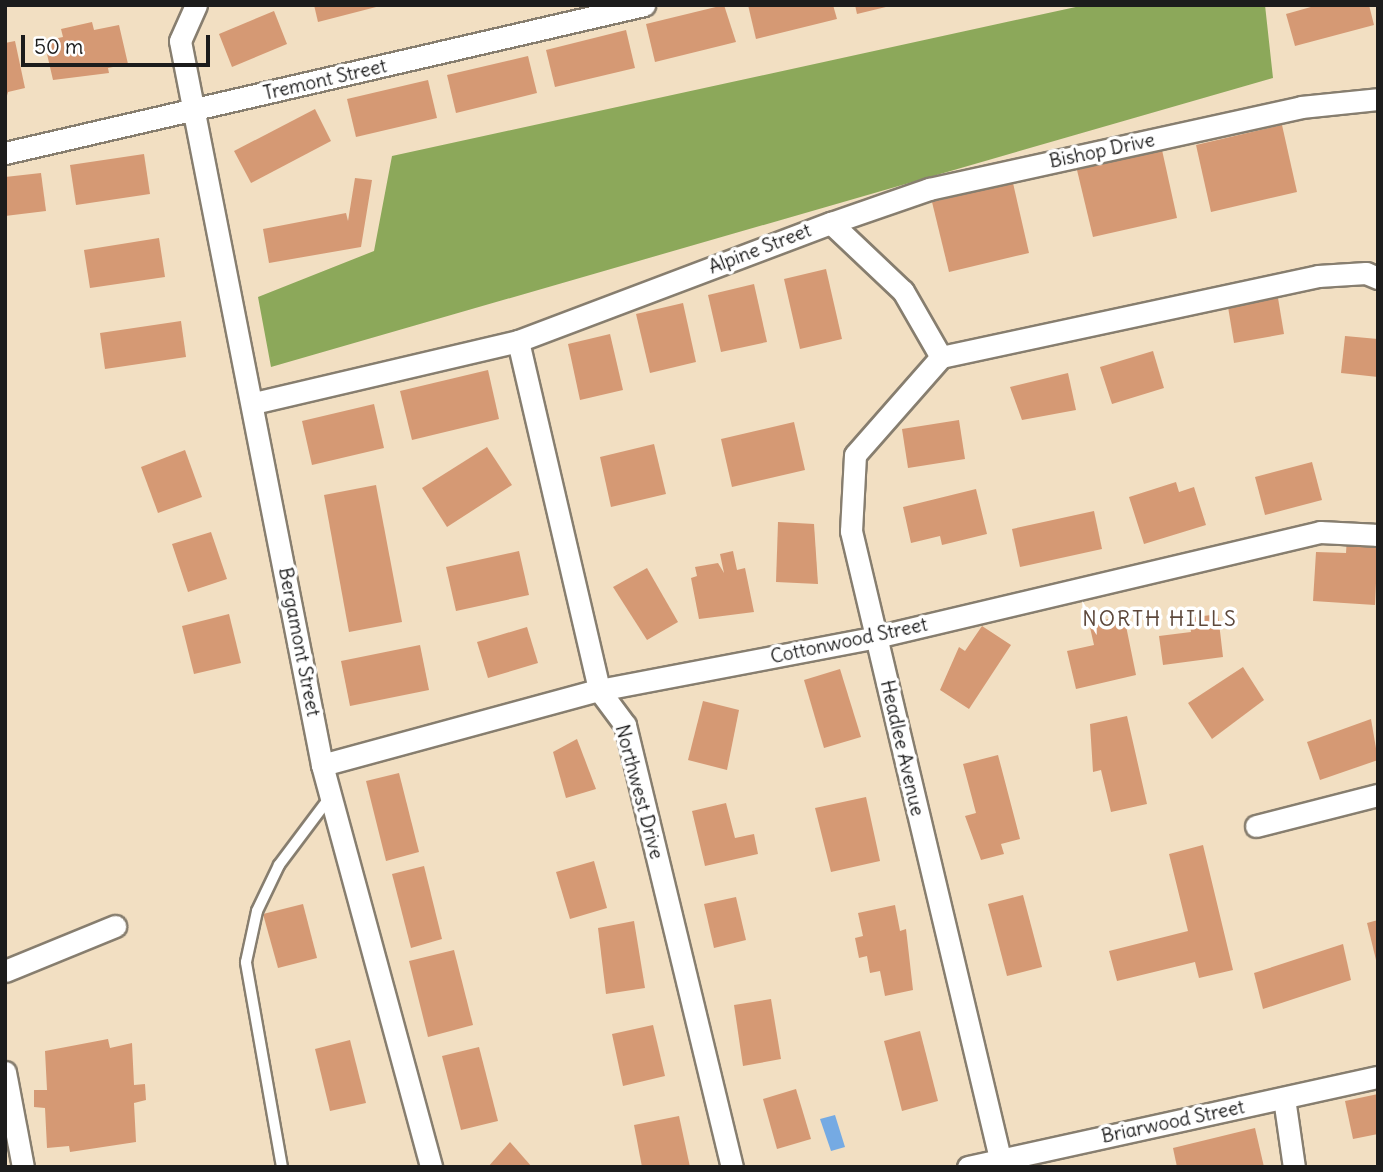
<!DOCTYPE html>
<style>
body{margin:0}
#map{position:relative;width:1383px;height:1172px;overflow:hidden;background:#f2dfc2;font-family:Delius,sans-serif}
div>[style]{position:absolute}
.forest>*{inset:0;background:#8ca85a}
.water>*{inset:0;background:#75aae3}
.building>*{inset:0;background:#d59974}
.roads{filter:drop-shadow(2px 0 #877e6f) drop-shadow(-2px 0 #877e6f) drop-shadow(0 2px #877e6f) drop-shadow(0 -2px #877e6f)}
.lane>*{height:10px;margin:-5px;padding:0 5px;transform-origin:5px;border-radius:5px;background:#fff}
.street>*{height:21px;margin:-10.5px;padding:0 10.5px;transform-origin:10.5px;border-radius:10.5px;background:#fff}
span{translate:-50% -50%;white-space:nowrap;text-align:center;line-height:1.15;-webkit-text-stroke:7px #fff;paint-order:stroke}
.street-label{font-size:19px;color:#1c1c1c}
.neighbourhood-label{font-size:21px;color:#5d483b;letter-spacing:2px}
.frame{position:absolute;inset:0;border:7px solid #1c1c1c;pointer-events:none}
.scale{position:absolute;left:21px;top:35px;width:189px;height:32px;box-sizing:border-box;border:4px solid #1c1c1c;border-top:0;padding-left:9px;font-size:21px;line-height:24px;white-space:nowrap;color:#1c1c1c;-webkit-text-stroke:5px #fff;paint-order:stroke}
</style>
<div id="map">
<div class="forest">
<div style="clip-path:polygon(1085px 5px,1265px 5px,1273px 78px,271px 367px,258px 297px,374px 251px,392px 156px)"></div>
</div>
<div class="water">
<div style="clip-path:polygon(835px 1115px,845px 1147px,831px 1151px,820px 1119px)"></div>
</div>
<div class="building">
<div style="clip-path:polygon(314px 5px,380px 5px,380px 6px,318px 22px)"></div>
<div style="clip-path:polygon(724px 5px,736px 42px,655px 62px,646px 24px)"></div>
<div style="clip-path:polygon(748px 5px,833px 5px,837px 19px,756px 39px)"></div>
<div style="clip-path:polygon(855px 5px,890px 5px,890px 6px,857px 14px)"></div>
<div style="clip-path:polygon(1318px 5px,1369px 5px,1374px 25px,1295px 46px,1286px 14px)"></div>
<div style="clip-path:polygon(274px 11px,287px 44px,232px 67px,219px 34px)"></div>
<div style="clip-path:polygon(92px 22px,94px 30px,119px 25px,128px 64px,108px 68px,109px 73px,53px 80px,44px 41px,63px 37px,61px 29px)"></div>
<div style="clip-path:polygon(626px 30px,635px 68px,555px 87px,546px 50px)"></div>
<div style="clip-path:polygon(15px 41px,25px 88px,8px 92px,5px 103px,5px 43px)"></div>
<div style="clip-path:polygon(528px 56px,537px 93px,456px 113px,447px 75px)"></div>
<div style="clip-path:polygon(428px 80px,437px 118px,356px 137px,347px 99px)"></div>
<div style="clip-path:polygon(315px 109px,331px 141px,251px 183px,234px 151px)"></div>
<div style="clip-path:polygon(1282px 125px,1297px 192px,1211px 212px,1196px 145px)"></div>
<div style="clip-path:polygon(1162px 150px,1177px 218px,1093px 237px,1077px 170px)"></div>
<div style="clip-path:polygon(144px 154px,150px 194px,76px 205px,70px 165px)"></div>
<div style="clip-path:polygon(41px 173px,46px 211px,5px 216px,5px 177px)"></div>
<div style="clip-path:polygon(355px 178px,372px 180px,361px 247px,269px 263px,263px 229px,346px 213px,348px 221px)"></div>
<div style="clip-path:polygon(1013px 183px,1029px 253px,949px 272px,932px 202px)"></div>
<div style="clip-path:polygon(159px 238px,165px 277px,90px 288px,84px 250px)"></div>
<div style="clip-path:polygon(826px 269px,842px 339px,800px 349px,784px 279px)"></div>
<div style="clip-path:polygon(754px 284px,767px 342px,721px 352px,708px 295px)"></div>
<div style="clip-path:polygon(1278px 298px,1284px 334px,1234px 343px,1228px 307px)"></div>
<div style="clip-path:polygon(683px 303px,696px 362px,650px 373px,636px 314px)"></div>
<div style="clip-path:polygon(181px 321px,186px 357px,105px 369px,100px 333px)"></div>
<div style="clip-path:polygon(610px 334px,623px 390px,580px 400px,568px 344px)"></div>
<div style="clip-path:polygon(1345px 336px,1378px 339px,1378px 377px,1341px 373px)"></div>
<div style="clip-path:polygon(1153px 351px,1164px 388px,1112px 404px,1100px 367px)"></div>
<div style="clip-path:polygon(488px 370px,499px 419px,412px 440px,400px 391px)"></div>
<div style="clip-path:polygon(1068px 373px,1076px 410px,1022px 420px,1010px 387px)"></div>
<div style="clip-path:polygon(374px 404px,384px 448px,312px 465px,302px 421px)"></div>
<div style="clip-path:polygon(959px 420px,965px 459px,908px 468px,902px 429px)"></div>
<div style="clip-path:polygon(794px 422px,805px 470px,732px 487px,721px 439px)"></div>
<div style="clip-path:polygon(654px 444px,666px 494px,611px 507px,600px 457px)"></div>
<div style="clip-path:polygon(487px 447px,512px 485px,447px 527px,422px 488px)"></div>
<div style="clip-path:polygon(185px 450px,202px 497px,158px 513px,141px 467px)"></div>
<div style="clip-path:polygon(1312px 462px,1322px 500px,1265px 515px,1255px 477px)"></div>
<div style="clip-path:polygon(1176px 482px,1179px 492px,1194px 487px,1206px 525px,1144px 544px,1129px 497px)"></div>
<div style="clip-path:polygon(376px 485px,402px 622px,349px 632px,324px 495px)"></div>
<div style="clip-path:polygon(976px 489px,987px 534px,942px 545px,940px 536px,911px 543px,903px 507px)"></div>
<div style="clip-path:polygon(1094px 511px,1102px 549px,1020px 567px,1012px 529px)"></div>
<div style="clip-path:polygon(778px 522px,814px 524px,818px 584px,776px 582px)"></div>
<div style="clip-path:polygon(211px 532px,227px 579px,188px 592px,172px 544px)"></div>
<div style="clip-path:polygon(1347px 537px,1378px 539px,1375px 605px,1313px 601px,1316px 552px,1346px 553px)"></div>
<div style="clip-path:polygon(519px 551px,529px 595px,456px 611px,446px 567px)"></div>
<div style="clip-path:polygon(733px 551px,737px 570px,745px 568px,754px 612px,699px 619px,691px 578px,697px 576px,695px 567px,718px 563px,724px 573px,720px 554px)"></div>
<div style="clip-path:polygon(647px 568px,678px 622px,647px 640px,613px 587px)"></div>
<div style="clip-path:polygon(229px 614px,241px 663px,194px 674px,182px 626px)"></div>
<div style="clip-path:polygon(1218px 614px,1223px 657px,1163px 665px,1159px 636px,1191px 632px,1189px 618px)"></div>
<div style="clip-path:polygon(1124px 616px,1136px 675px,1076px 689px,1067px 651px,1094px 645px,1089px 623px)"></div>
<div style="clip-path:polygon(982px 626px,1011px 645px,969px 709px,940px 690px,959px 647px,965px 651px)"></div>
<div style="clip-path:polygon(527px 627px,538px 663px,488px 678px,477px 642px)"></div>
<div style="clip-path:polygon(420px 645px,429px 690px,350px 706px,341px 661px)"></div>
<div style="clip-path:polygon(1243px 667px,1264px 700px,1212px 739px,1188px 703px)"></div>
<div style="clip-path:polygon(840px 669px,861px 737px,824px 748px,804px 680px)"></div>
<div style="clip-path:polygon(703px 701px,739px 710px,727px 770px,688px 760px)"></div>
<div style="clip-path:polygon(1127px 716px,1147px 804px,1111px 812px,1101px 770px,1093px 772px,1090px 724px)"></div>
<div style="clip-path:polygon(1371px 719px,1378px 760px,1320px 780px,1307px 742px)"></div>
<div style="clip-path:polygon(577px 739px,596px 789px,566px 798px,553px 752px)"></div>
<div style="clip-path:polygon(998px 755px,1020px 839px,1001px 844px,1004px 854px,981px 860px,965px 816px,976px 813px,963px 764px)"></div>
<div style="clip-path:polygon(399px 773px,419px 852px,386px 861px,366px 781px)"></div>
<div style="clip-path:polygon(866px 797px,880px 861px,831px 872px,815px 808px)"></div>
<div style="clip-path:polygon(726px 803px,735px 838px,754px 834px,758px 854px,705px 866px,692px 811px)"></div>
<div style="clip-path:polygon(1203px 845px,1233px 970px,1199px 978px,1195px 962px,1117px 981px,1109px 951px,1188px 931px,1169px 854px)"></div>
<div style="clip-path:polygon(594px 861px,607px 908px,570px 919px,556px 872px)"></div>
<div style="clip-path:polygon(424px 866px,442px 939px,411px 948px,392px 874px)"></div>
<div style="clip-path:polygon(1023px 895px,1042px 967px,1007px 976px,988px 904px)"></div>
<div style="clip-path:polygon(736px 897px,746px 940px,714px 948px,704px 904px)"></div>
<div style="clip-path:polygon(303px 904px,317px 958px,278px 968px,263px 914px)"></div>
<div style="clip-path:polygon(895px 905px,900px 931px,906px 929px,913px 990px,885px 996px,880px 971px,870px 973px,867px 956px,859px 958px,855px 938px,863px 936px,858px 913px)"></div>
<div style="clip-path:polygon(1378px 920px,1378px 964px,1377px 964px,1367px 923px)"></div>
<div style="clip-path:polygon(634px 921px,645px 988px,606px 994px,598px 928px)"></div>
<div style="clip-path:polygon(1343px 944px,1351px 980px,1263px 1009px,1254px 973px)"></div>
<div style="clip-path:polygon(454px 950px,473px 1025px,428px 1037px,409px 961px)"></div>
<div style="clip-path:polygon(771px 999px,781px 1059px,743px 1066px,734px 1005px)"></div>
<div style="clip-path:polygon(653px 1025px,665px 1076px,623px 1086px,612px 1034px)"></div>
<div style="clip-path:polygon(920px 1031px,938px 1101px,902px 1111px,884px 1041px)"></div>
<div style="clip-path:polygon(108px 1039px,110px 1048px,132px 1043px,134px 1085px,145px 1084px,146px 1100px,134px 1103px,136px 1142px,70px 1152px,69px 1146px,47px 1148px,45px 1108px,34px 1107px,34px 1090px,47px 1090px,45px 1051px)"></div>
<div style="clip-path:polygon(350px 1040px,366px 1103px,330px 1111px,315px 1049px)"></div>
<div style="clip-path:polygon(479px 1047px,498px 1121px,461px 1130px,442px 1056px)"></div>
<div style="clip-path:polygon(796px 1089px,811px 1139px,777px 1149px,763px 1099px)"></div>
<div style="clip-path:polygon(1378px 1094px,1378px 1134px,1353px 1139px,1345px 1101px)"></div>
<div style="clip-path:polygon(679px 1116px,690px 1167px,642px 1167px,634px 1125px)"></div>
<div style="clip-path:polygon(1255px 1128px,1264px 1167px,1177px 1167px,1173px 1148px)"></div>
<div style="clip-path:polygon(510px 1142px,532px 1167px,488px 1167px)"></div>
</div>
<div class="roads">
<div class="lane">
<div style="left:282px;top:1167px;width:208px;rotate:-100deg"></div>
<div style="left:246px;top:962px;width:52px;rotate:-77.8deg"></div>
<div style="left:257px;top:911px;width:51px;rotate:-64.4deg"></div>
<div style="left:279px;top:865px;width:85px;rotate:-53.1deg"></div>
</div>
<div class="street">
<div style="left:196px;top:5px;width:39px;rotate:114deg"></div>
<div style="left:180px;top:41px;width:738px;rotate:78.9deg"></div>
<div style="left:322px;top:765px;width:417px;rotate:74.8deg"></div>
<div style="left:5px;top:153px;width:656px;rotate:-13.04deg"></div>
<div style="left:831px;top:223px;width:104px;rotate:-19.1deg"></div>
<div style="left:929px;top:189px;width:381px;rotate:-12.4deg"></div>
<div style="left:1301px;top:107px;width:77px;rotate:-5.9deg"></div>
<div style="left:518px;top:341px;width:358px;rotate:76.9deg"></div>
<div style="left:599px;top:690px;width:44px;rotate:53.4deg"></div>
<div style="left:625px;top:725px;width:455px;rotate:76.4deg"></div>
<div style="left:941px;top:357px;width:130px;rotate:131.3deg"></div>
<div style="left:855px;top:455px;width:76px;rotate:93deg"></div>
<div style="left:851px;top:531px;width:654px;rotate:76.64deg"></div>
<div style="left:941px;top:357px;width:386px;rotate:-12.1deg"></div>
<div style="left:1318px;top:276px;width:48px;rotate:-3.6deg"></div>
<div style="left:1366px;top:273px;width:13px;rotate:23deg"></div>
<div style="left:254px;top:403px;width:271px;rotate:-13.2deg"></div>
<div style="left:518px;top:341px;width:335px;rotate:-20.7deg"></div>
<div style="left:831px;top:223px;width:99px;rotate:43.4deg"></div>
<div style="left:903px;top:291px;width:76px;rotate:60.1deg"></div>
<div style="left:322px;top:765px;width:287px;rotate:-15.2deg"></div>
<div style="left:599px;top:690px;width:282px;rotate:-10.8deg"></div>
<div style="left:876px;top:637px;width:456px;rotate:-13.3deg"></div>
<div style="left:1320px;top:532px;width:58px;rotate:3deg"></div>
<div style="left:1256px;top:826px;width:126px;rotate:-14.3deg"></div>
<div style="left:5px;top:971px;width:119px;rotate:-22.2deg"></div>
<div style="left:5px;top:1072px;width:97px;rotate:79.3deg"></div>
<div style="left:1284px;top:1098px;width:70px;rotate:81.8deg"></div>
<div style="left:968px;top:1167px;width:420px;rotate:-12.4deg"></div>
</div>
</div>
<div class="street-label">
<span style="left:325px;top:80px;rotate:-13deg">Tremont Street</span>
<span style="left:1102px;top:151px;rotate:-12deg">Bishop Drive</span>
<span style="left:760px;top:249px;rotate:-21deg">Alpine Street</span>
<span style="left:849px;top:641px;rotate:-12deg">Cottonwood Street</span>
<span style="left:299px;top:642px;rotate:79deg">Bergamont Street</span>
<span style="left:902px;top:748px;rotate:77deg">Headlee Avenue</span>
<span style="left:639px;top:792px;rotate:75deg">Northwest Drive</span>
<span style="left:1173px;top:1122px;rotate:-12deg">Briarwood Street</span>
</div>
<div class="neighbourhood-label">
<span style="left:1160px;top:619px">NORTH HILLS</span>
</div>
<div class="frame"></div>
<div class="scale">50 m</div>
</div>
